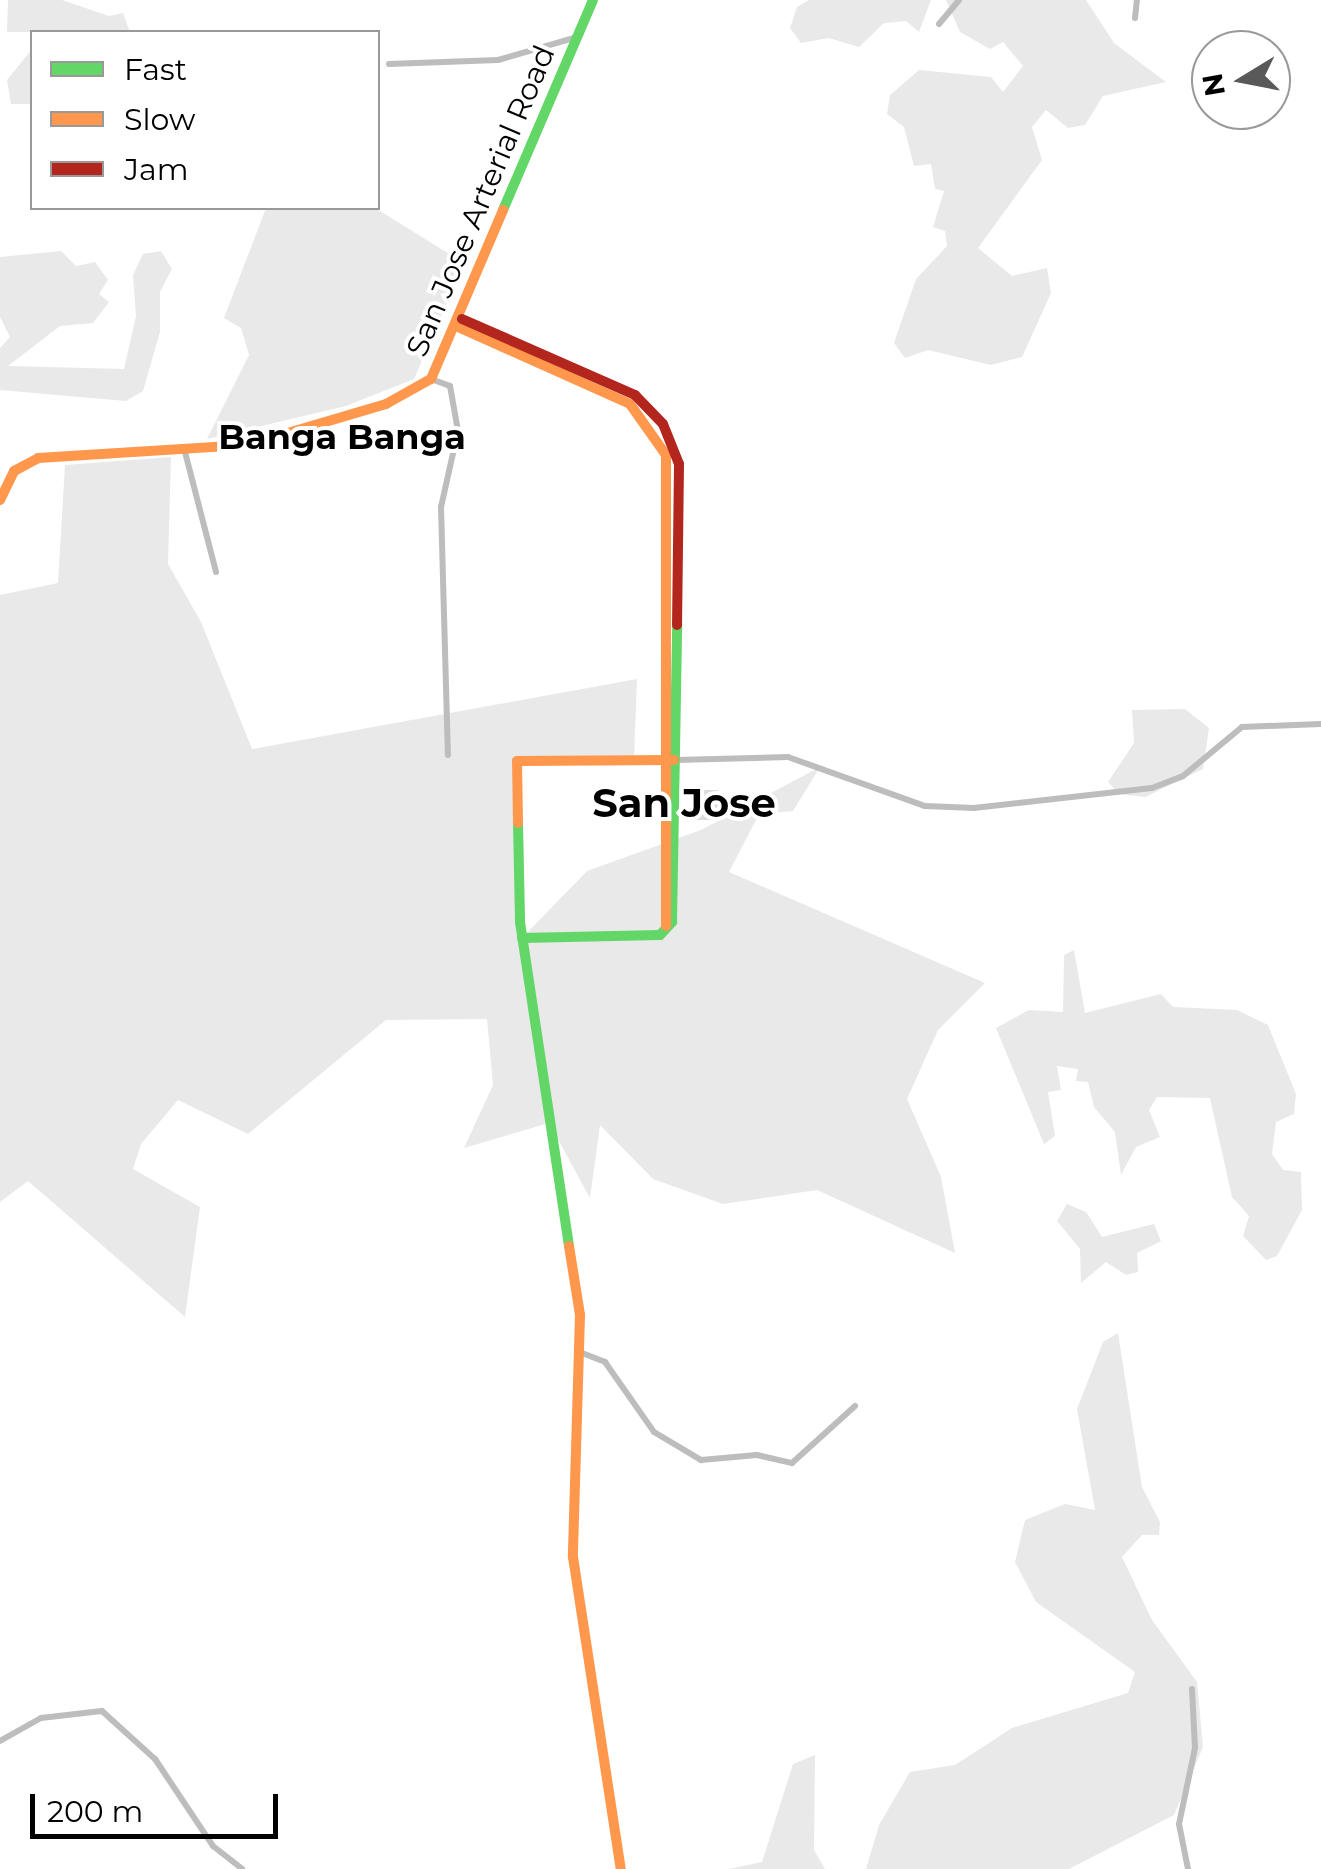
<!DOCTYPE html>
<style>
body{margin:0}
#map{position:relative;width:1321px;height:1869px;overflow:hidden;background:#fff;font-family:Montserrat,sans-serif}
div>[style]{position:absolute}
.green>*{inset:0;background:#e9e9e9}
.building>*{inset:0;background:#dcdcdc}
.street>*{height:6px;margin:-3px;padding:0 3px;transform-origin:3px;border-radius:3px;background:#bdbdbd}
.fast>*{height:10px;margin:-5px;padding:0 5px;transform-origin:5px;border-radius:5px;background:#63d668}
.slow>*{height:10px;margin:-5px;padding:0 5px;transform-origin:5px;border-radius:5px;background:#ff974d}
.jam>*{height:10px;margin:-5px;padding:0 5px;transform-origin:5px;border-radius:5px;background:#b3261e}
span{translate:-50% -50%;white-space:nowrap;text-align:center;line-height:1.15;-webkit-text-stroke:8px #fff;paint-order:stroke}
.street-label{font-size:30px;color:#000}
.quarter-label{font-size:35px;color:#000;font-weight:700}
.district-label{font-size:40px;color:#000;font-weight:700}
.legend{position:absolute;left:30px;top:30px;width:350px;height:180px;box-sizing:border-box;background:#fff;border:2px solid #999;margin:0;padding:12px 18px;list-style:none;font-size:30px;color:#000}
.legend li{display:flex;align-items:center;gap:20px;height:50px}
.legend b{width:50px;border:2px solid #999}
.north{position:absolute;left:1191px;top:30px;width:100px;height:100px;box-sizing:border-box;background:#fff;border:2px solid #999;border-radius:50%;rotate:260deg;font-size:28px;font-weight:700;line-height:40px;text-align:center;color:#000}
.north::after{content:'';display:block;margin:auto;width:35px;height:45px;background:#595959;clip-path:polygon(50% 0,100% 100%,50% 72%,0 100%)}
.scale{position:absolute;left:30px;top:1794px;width:248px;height:45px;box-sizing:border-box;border:5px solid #000;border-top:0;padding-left:12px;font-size:30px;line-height:35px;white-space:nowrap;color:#000;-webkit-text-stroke:8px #fff;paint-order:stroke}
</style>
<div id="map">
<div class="green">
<div style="clip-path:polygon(8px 0,62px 0,109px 16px,123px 13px,130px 32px,7px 32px)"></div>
<div style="clip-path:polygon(809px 0,931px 0,919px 32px,906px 21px,884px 23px,859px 47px,829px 38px,801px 43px,790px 28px,797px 7px)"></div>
<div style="clip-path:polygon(946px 0,1086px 0,1114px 43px,1166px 82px,1103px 96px,1085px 125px,1068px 128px,1046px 110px,1032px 127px,1042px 160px,978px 248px,1012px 276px,1047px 268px,1051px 293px,1022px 357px,991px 365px,928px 350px,905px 358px,894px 343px,916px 279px,947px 246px,945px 231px,933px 227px,944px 191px,935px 189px,931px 164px,914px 166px,904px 127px,887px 114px,890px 95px,919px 70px,991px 77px,1003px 92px,1023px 66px,1003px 42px,990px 49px,960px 32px)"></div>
<div style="clip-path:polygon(32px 49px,32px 104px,11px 104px,7px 80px)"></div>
<div style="clip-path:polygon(266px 208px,375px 208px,464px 263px,414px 379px,346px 406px,207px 439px,249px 355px,241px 328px,224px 318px)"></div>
<div style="clip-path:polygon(61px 251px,76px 266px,95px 262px,108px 280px,99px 294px,109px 302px,93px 323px,60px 326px,8px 366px,124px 369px,136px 316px,133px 275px,143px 254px,161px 251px,172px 269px,160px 292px,160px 332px,143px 391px,126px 401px,0 390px,0 348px,10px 337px,0 317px,0 257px)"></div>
<div style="clip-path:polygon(171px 457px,168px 564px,201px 622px,252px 749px,637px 679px,634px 759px,521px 758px,523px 937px,587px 871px,701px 830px,820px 767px,793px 811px,759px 814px,729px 872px,985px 983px,938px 1030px,907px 1099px,941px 1177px,955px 1253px,817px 1190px,723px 1204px,653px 1179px,600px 1125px,590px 1198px,549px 1123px,464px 1148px,493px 1085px,487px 1019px,386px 1020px,248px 1134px,178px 1100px,141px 1144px,133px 1169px,200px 1207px,185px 1317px,28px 1181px,0 1202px,0 595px,58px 583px,65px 465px)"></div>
<div style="clip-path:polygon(1185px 709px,1209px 728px,1203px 769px,1145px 797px,1119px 794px,1108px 782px,1134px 743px,1132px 710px)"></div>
<div style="clip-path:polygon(1074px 950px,1085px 1013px,1161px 994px,1173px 1007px,1237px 1010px,1268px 1025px,1296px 1094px,1294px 1114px,1276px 1122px,1272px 1154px,1283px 1170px,1301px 1172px,1302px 1210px,1277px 1256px,1266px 1260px,1243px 1236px,1249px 1216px,1232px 1197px,1210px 1098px,1157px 1097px,1149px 1110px,1160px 1137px,1136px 1147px,1121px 1175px,1115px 1132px,1094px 1107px,1088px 1082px,1076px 1081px,1078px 1069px,1057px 1066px,1061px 1090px,1048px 1092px,1055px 1136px,1044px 1144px,996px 1028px,1029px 1010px,1063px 1012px,1064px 955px)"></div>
<div style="clip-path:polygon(1067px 1204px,1086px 1212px,1102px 1237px,1154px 1224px,1161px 1241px,1137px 1253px,1138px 1272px,1126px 1275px,1106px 1262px,1081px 1283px,1080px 1249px,1057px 1221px)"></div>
<div style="clip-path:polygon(1118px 1333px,1142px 1487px,1160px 1522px,1159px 1535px,1142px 1535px,1122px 1557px,1152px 1620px,1197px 1682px,1203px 1747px,1174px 1815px,1069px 1869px,866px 1869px,879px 1825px,910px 1772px,955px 1765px,1012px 1728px,1128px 1693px,1135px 1672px,1036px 1602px,1015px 1562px,1025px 1520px,1065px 1504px,1095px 1510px,1077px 1409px,1103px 1342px)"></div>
<div style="clip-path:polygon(815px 1755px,814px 1850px,825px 1869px,729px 1869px,762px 1862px,793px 1764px)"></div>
</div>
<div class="building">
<div style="clip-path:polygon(697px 790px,718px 790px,718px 820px,697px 820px)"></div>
</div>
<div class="street">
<div style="left:1135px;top:18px;width:18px;rotate:-84deg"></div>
<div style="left:939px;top:24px;width:31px;rotate:-50deg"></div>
<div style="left:389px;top:64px;width:109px;rotate:-2.1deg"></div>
<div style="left:498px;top:60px;width:82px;rotate:-16.2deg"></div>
<div style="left:431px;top:379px;width:20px;rotate:20deg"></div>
<div style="left:450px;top:386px;width:46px;rotate:79.9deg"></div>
<div style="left:458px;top:431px;width:78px;rotate:102.6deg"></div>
<div style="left:441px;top:507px;width:248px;rotate:88.4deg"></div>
<div style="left:185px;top:452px;width:124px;rotate:75.5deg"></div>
<div style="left:675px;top:760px;width:113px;rotate:-1.5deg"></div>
<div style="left:788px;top:757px;width:145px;rotate:19.7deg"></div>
<div style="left:925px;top:806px;width:49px;rotate:2.3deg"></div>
<div style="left:974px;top:808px;width:179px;rotate:-6.4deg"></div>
<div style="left:1152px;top:788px;width:33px;rotate:-21deg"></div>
<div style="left:1183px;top:776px;width:77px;rotate:-39.7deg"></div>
<div style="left:1242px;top:727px;width:79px;rotate:-2.2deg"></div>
<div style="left:582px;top:1353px;width:25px;rotate:21deg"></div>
<div style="left:605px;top:1362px;width:85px;rotate:55deg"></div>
<div style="left:654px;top:1432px;width:55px;rotate:30.8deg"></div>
<div style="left:701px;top:1460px;width:56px;rotate:-5.1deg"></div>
<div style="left:757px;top:1455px;width:36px;rotate:13deg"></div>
<div style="left:792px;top:1463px;width:85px;rotate:-42.1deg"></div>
<div style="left:0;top:1741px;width:47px;rotate:-29.3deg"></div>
<div style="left:41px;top:1718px;width:61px;rotate:-6.5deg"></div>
<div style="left:102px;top:1711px;width:72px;rotate:42.2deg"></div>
<div style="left:155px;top:1759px;width:105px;rotate:56.3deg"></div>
<div style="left:213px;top:1846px;width:37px;rotate:38deg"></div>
<div style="left:1188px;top:1869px;width:46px;rotate:-101.3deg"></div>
<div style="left:1179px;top:1824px;width:78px;rotate:-78.1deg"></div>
<div style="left:1195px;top:1748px;width:59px;rotate:-92.9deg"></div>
</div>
<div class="fast">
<div style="left:503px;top:210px;width:228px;rotate:-66.8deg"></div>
<div style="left:518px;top:823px;width:99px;rotate:88.8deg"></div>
<div style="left:520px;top:922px;width:328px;rotate:81.4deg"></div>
<div style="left:522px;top:938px;width:138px;rotate:-1.2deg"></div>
<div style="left:660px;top:935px;width:18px;rotate:-47deg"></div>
<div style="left:672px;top:922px;width:297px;rotate:-89deg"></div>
</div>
<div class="slow">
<div style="left:458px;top:327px;width:188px;rotate:24.1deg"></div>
<div style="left:630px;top:404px;width:62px;rotate:54.8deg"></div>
<div style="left:666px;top:455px;width:471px;rotate:90deg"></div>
<div style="left:0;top:500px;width:32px;rotate:-64deg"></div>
<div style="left:14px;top:471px;width:27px;rotate:-28deg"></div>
<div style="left:38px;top:458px;width:209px;rotate:-3.6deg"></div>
<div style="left:247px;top:445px;width:145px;rotate:-16.4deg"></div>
<div style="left:386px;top:404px;width:51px;rotate:-29.1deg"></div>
<div style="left:431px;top:379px;width:184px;rotate:-66.9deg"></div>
<div style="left:518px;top:823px;width:62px;rotate:-90.9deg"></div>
<div style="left:517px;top:761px;width:157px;rotate:-0.4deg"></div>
<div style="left:569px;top:1246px;width:70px;rotate:80.9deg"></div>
<div style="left:580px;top:1315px;width:242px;rotate:91.7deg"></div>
<div style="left:573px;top:1557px;width:316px;rotate:81.3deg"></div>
</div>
<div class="jam">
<div style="left:462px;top:319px;width:189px;rotate:23.7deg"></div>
<div style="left:635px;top:395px;width:40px;rotate:46deg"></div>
<div style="left:663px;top:424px;width:43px;rotate:68.2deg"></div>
<div style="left:679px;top:464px;width:161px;rotate:90.7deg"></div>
</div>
<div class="street-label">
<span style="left:481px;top:201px;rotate:-67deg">San Jose Arterial Road</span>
</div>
<div class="quarter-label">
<span style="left:342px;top:437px">Banga Banga</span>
</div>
<div class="district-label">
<span style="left:684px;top:803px">San Jose</span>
</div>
<ul class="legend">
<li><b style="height:12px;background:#63d668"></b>Fast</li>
<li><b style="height:12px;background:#ff974d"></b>Slow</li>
<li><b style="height:12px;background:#b3261e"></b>Jam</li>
</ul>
<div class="north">N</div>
<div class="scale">200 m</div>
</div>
